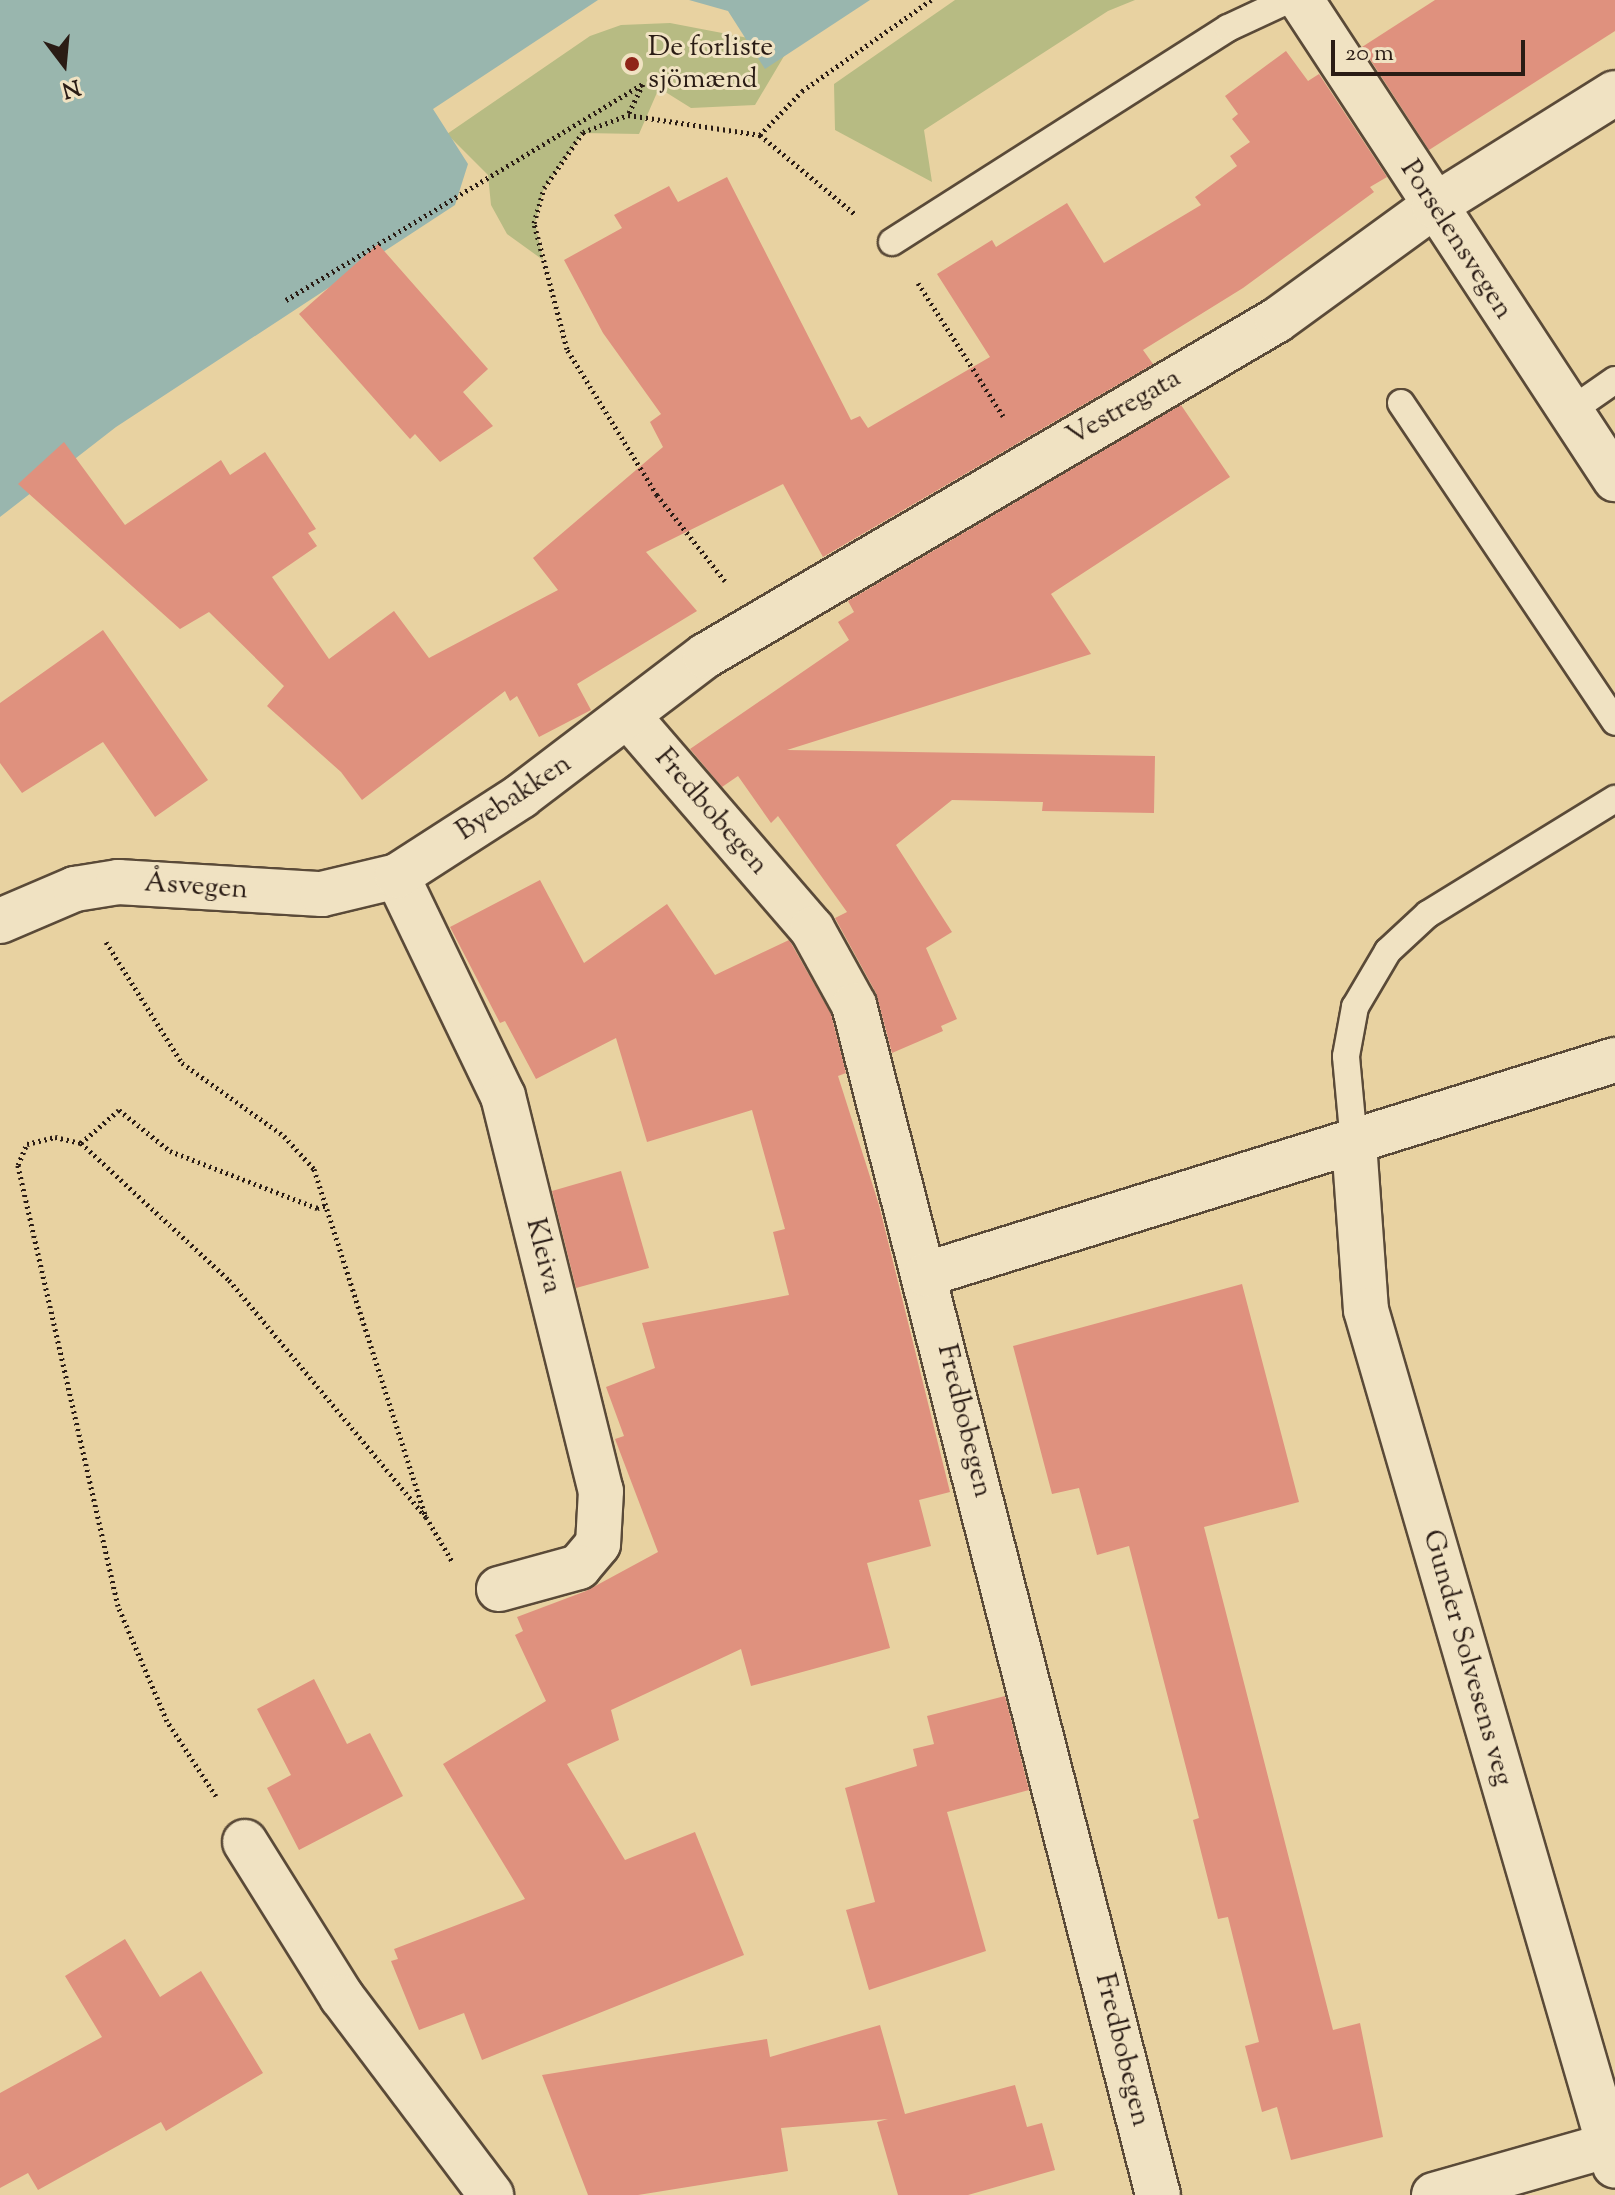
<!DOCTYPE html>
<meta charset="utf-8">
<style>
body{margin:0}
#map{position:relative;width:1615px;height:2195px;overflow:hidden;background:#e8d2a1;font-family:"Sorts Mill Goudy",serif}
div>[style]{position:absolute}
.green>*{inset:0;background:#b7bb83}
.water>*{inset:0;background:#99b6ae}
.building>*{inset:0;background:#df917e}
.path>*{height:5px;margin-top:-2.5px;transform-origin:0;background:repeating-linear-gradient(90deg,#2a1c15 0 2px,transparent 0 6px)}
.roads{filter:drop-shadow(2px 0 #5a4a38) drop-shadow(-2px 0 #5a4a38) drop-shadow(0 2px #5a4a38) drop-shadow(0 -2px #5a4a38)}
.lane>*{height:26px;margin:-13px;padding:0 13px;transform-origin:13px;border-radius:13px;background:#f0e2c2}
.street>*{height:44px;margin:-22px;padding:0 22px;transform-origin:22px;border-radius:22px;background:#f0e2c2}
.dots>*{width:22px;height:22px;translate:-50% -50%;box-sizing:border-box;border:4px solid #f0e2c2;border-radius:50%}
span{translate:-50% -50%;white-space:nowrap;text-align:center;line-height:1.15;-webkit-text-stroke:6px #f0e2c2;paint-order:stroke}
.poi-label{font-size:28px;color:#2a1c15}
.left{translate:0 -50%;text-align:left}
.street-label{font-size:28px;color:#2a1c15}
.north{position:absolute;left:24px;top:24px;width:80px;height:80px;-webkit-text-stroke:6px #f0e2c2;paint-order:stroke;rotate:164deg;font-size:22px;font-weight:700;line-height:32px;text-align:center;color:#2a1c15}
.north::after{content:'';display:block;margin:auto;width:28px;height:36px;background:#2a1c15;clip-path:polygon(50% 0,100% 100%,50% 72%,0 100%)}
.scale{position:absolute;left:1331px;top:40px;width:194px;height:36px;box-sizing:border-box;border:4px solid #2a1c15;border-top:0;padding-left:10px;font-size:24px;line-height:28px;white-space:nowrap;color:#2a1c15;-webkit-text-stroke:6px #f0e2c2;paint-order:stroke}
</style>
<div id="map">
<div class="green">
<div style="clip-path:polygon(955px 0,1135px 0,1108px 11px,924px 130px,932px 182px,835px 130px,834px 84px)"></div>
<div style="clip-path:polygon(670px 23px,790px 46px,755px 105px,691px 108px,659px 88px,639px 134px,583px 133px,544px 188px,535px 223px,543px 260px,507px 234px,491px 205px,488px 175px,447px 134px,590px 36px,621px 25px)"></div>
</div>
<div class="water">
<div style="clip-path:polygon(0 0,598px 0,433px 109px,468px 164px,455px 205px,116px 427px,0 517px)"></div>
<div style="clip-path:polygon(689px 0,870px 0,765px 69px,728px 11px)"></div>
</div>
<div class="building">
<div style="clip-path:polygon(1435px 0,1615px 0,1615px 31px,1429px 150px,1362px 47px)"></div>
<div style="clip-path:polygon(1286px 51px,1308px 81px,1319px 74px,1387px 177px,1370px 187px,1374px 192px,1243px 288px,1143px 350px,1153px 364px,823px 557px,783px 484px,646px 552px,697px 611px,577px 684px,591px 710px,539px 737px,517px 696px,510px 701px,505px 691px,362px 800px,341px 772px,267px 706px,284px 686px,209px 612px,180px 629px,18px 484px,64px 442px,125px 525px,221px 460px,230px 475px,265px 452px,316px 529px,308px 533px,317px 546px,272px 577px,329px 659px,394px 611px,429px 658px,558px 590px,533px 558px,663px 447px,650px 422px,661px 414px,603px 333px,564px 260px,622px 228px,614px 215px,669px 186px,678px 202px,727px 177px,851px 420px,860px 416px,868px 428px,990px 357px,937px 274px,992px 240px,996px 247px,1067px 203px,1104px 263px,1201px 205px,1195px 197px,1237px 166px,1230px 156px,1250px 142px,1232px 119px,1238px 114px,1225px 96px)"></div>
<div style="clip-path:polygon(378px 244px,488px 369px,463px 392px,493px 426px,440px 462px,415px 434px,410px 439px,299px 314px)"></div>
<div style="clip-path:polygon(1181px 405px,1230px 477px,1051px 594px,1091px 654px,787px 750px,1155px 756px,1154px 813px,1042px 811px,1043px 802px,952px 800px,896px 845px,952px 932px,926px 948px,957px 1019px,941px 1026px,943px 1031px,892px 1053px,876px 993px,835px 918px,847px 912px,778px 816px,771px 823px,738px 776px,722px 787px,690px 749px,849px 640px,838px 622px,854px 612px,848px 601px)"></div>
<div style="clip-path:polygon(103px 630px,208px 780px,155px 817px,103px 742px,22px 793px,0 763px,0 703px)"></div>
<div style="clip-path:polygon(540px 880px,584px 963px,667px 904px,715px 975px,789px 940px,791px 943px,831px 1014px,846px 1073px,838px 1076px,879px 1205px,950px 1492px,919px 1500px,931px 1546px,867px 1563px,890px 1648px,751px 1686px,741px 1649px,611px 1710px,619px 1740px,567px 1764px,625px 1860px,695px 1832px,744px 1955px,482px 2060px,464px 2013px,419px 2030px,391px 1961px,398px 1959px,394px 1949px,525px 1899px,443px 1764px,546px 1701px,515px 1635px,523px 1631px,517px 1617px,586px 1591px,658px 1552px,615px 1439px,624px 1436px,606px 1387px,655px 1368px,642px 1323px,789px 1295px,773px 1232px,785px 1229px,752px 1110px,647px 1142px,616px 1038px,536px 1079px,505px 1021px,500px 1023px,450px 927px)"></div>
<div style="clip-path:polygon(621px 1171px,649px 1268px,576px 1288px,552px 1191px)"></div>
<div style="clip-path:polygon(1242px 1284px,1299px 1502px,1204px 1527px,1333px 2030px,1360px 2023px,1383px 2137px,1291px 2160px,1277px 2107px,1262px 2112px,1245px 2046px,1259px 2042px,1228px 1917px,1218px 1919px,1193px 1820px,1199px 1818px,1129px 1546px,1097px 1555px,1079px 1488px,1052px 1494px,1013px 1346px)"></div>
<div style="clip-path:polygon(314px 1679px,347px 1744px,370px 1733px,403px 1796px,299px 1850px,267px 1788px,291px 1775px,257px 1709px)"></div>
<div style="clip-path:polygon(1005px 1696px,1029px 1790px,947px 1812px,986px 1951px,869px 1990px,846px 1910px,875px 1902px,845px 1788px,917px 1766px,913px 1749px,934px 1744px,927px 1716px)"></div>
<div style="clip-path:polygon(125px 1939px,160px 1997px,201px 1971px,263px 2073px,166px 2131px,161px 2122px,38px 2190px,28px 2173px,0 2188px,0 2093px,102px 2037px,65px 1976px)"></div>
<div style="clip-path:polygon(880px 2025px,905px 2114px,1015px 2085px,1027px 2127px,1042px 2123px,1055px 2170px,968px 2195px,898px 2195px,877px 2122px,888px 2119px,781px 2128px,788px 2171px,638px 2195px,588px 2195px,542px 2075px,767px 2039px,770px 2057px)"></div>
</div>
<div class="path">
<div style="left:760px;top:135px;width:61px;rotate:-46.3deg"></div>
<div style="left:802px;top:91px;width:158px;rotate:-35.2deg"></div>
<div style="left:918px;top:283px;width:158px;rotate:57.4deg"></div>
<div style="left:286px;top:300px;width:417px;rotate:-31.2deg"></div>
<div style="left:643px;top:84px;width:34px;rotate:116deg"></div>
<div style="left:725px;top:581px;width:110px;rotate:-128.3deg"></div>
<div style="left:657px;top:495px;width:172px;rotate:-121.7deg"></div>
<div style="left:567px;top:349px;width:130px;rotate:-104.7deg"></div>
<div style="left:534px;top:223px;width:36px;rotate:-74deg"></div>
<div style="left:544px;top:188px;width:68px;rotate:-55.1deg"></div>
<div style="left:583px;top:132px;width:48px;rotate:-20.7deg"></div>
<div style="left:628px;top:115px;width:134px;rotate:8.6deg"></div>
<div style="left:760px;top:135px;width:125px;rotate:39.8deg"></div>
<div style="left:106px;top:942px;width:143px;rotate:57.9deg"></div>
<div style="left:182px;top:1063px;width:125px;rotate:35.6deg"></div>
<div style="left:284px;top:1136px;width:45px;rotate:47.7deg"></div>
<div style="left:314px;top:1169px;width:366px;rotate:72.2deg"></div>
<div style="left:426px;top:1517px;width:51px;rotate:59.4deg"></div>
<div style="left:81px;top:1143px;width:50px;rotate:-41deg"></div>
<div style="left:119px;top:1110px;width:65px;rotate:38.8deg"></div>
<div style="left:170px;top:1151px;width:158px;rotate:21.2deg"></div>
<div style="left:317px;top:1208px;width:10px;rotate:-17deg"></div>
<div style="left:216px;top:1796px;width:90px;rotate:-123.2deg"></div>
<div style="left:167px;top:1721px;width:125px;rotate:-113.1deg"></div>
<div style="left:118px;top:1606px;width:452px;rotate:-102.8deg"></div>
<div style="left:18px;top:1165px;width:23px;rotate:-67deg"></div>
<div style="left:27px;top:1144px;width:29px;rotate:-14deg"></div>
<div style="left:55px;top:1137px;width:27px;rotate:13deg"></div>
<div style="left:81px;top:1143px;width:202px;rotate:42.8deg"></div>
<div style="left:229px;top:1280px;width:308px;rotate:50.3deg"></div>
</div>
<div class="roads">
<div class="lane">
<div style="left:892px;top:242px;width:398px;rotate:-32.5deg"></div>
<div style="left:1228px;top:28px;width:66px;rotate:-25deg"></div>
<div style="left:1401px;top:403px;width:384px;rotate:56.1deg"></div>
<div style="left:1569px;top:412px;width:56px;rotate:-34.8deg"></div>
<div style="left:1354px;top:1143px;width:87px;rotate:-95.3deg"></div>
<div style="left:1346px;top:1056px;width:50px;rotate:-79.6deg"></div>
<div style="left:1355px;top:1007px;width:65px;rotate:-59.5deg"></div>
<div style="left:1388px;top:951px;width:54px;rotate:-42.8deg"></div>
<div style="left:1428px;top:914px;width:220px;rotate:-31.6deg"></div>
</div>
<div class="street">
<div style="left:1301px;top:0;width:573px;rotate:56.75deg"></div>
<div style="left:629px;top:717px;width:280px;rotate:49.2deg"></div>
<div style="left:812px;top:929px;width:87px;rotate:61.1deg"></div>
<div style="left:854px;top:1005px;width:1228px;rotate:75.67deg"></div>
<div style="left:397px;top:876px;width:244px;rotate:64.3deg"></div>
<div style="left:503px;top:1096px;width:407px;rotate:76.1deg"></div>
<div style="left:601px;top:1491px;width:53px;rotate:93.2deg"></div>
<div style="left:598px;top:1544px;width:30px;rotate:130deg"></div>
<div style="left:579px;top:1567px;width:83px;rotate:164.6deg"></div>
<div style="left:0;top:921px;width:82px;rotate:-23.1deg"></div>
<div style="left:75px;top:889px;width:44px;rotate:-9.2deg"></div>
<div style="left:118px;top:882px;width:204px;rotate:3.4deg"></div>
<div style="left:322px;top:894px;width:77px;rotate:-13.5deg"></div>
<div style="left:397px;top:876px;width:148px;rotate:-32.8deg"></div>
<div style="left:521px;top:796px;width:231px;rotate:-37.3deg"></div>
<div style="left:705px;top:656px;width:663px;rotate:-30.43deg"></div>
<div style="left:1277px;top:320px;width:194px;rotate:-36deg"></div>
<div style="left:1434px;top:206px;width:213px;rotate:-32deg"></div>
<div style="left:1354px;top:1143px;width:167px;rotate:85.9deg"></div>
<div style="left:1366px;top:1310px;width:891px;rotate:73.78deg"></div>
<div style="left:927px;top:1274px;width:721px;rotate:-17.28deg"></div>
<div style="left:245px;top:1842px;width:183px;rotate:58deg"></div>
<div style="left:342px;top:1997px;width:248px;rotate:53deg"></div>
<div style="left:1434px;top:2195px;width:182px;rotate:-15.9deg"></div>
</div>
</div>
<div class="dots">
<div style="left:632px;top:64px;background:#8f2418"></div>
</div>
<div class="poi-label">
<span class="left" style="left:648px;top:64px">De forliste<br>sjömænd</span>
</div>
<div class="street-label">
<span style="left:1456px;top:240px;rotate:57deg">Porselensvegen</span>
<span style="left:1124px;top:408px;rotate:-30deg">Vestregata</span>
<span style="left:514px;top:798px;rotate:-34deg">Byebakken</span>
<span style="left:711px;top:812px;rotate:49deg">Fredbobegen</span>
<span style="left:196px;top:887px;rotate:4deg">Åsvegen</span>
<span style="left:543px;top:1256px;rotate:76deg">Kleiva</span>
<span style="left:964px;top:1421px;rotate:76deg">Fredbobegen</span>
<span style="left:1467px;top:1658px;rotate:74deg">Gunder Solvesens veg</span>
<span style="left:1122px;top:2050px;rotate:76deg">Fredbobegen</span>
</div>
<div class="north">N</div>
<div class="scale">20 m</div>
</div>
